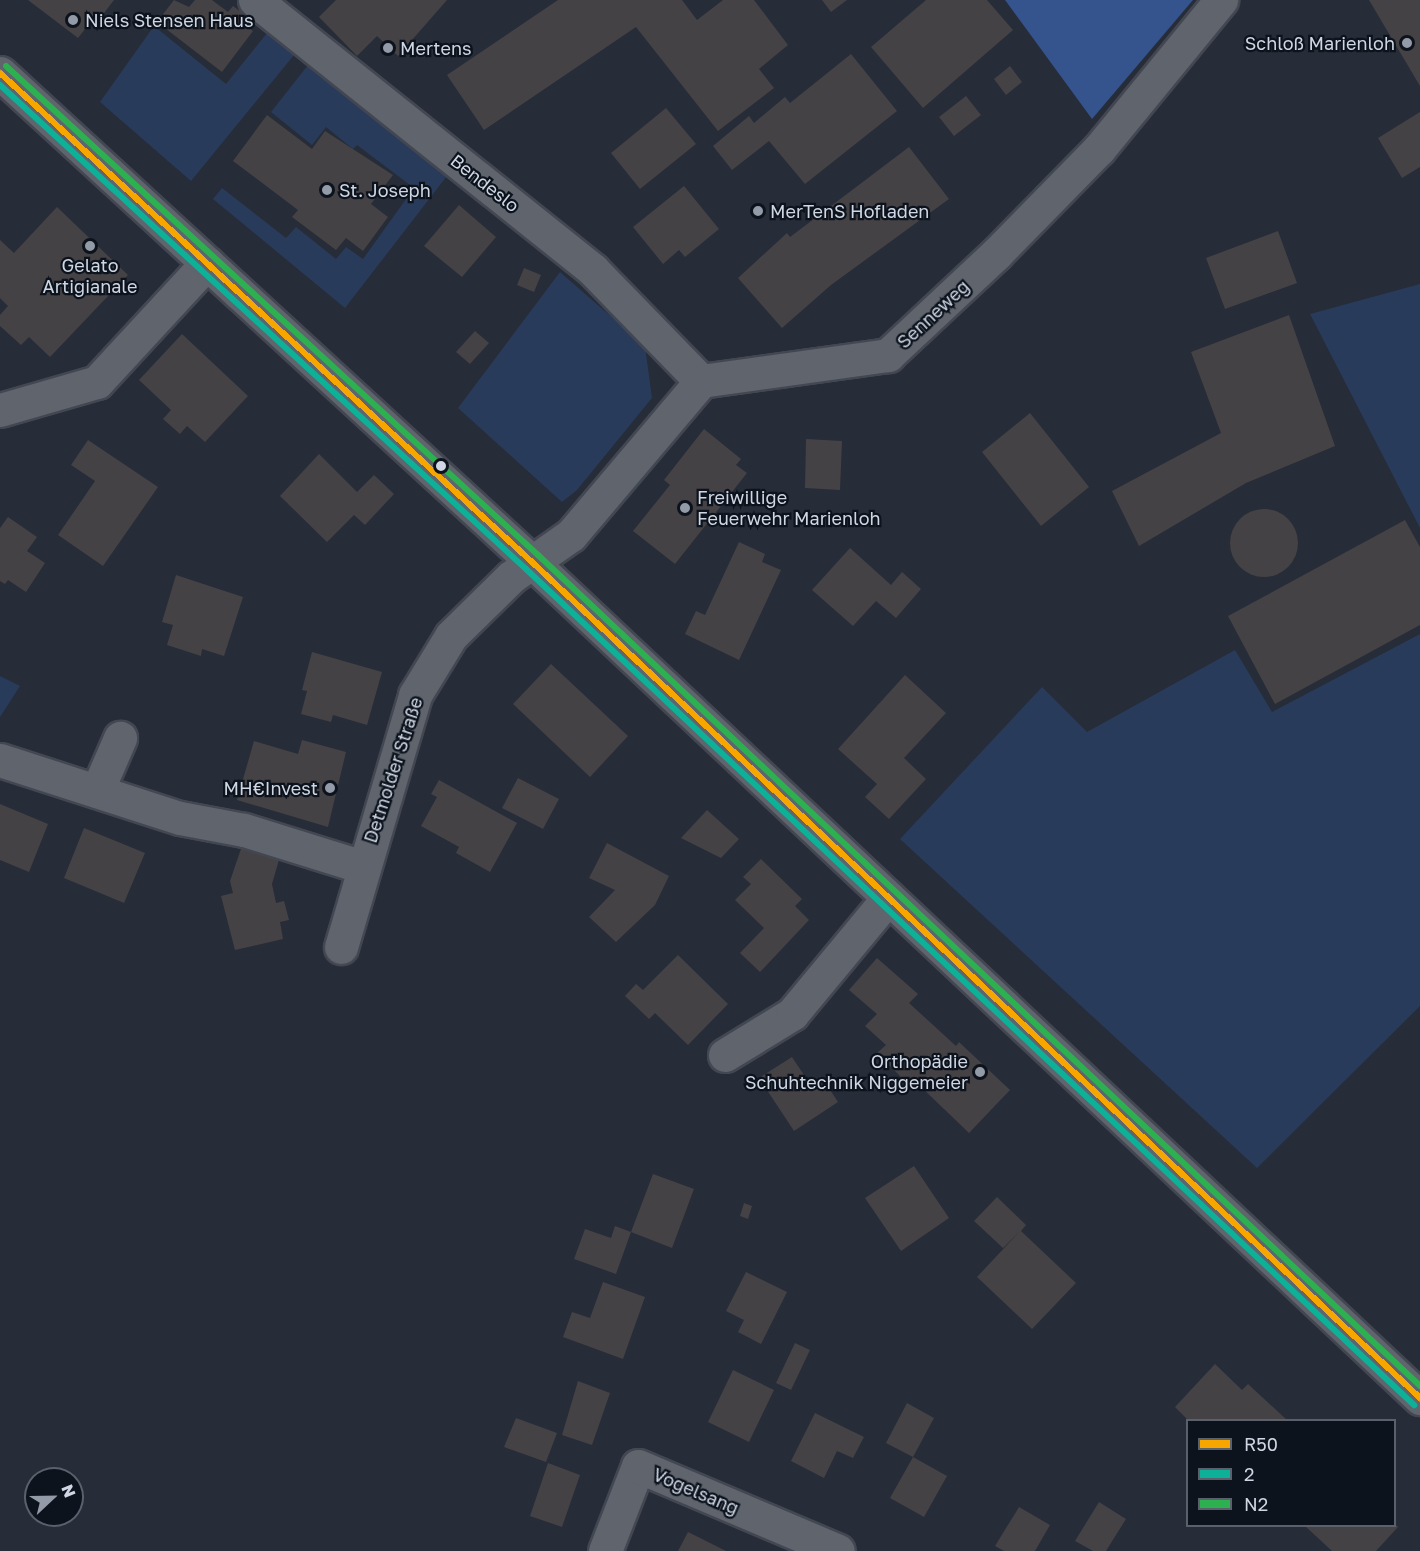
<!DOCTYPE html>
<meta charset="utf-8">
<style>
body{margin:0}
#map{position:relative;width:1420px;height:1551px;overflow:hidden;background:#262c38;font-family:"Golos Text",sans-serif}
div>[style]{position:absolute}
.green>*{inset:0;background:#293b5b}
.forest>*{inset:0;background:#35538c}
.building>*{inset:0;background:#454245}
.round{border-radius:50%}
.roads{filter:drop-shadow(2px 0 #434752) drop-shadow(-2px 0 #434752) drop-shadow(0 2px #434752) drop-shadow(0 -2px #434752)}
.minor>*{height:33px;margin:-16.5px;padding:0 16.5px;transform-origin:16.5px;border-radius:16.5px;background:#5f646d}
.bus-1>*{height:6px;margin:-3px;padding:0 3px;transform-origin:3px;border-radius:3px;background:#f7a600}
.bus-2>*{height:6px;margin:-3px;padding:0 3px;transform-origin:3px;border-radius:3px;background:#0db197}
.bus-3>*{height:6px;margin:-3px;padding:0 3px;transform-origin:3px;border-radius:3px;background:#2db150}
.dots>*{width:16px;height:16px;translate:-50% -50%;box-sizing:border-box;border:3px solid #0d131c;border-radius:50%}
span{translate:-50% -50%;white-space:nowrap;text-align:center;line-height:1.15;-webkit-text-stroke:4.5px #0d131c;paint-order:stroke}
.poi-label{font-size:18px;color:#cfd7e5}
.left{translate:0 -50%;text-align:left}
.right{translate:-100% -50%;text-align:right}
.street-label{font-size:18px;color:#cfd7e5}
.legend{position:absolute;left:1186px;top:1419px;width:210px;height:108px;box-sizing:border-box;background:#0d131c;border:2px solid #5b616c;margin:0;padding:8px 10px;list-style:none;font-size:18px;color:#cfd7e5}
.legend li{display:flex;align-items:center;gap:12px;height:30px}
.legend b{width:30px;border:2px solid #5b616c}
.north{position:absolute;left:24px;top:1467px;width:60px;height:60px;box-sizing:border-box;background:#0d131c;border:2px solid #5b616c;border-radius:50%;rotate:68deg;font-size:16px;font-weight:700;line-height:24px;text-align:center;color:#cfd7e5}
.north::after{content:'';display:block;margin:auto;width:21px;height:27px;background:#949ba8;clip-path:polygon(50% 0,100% 100%,50% 72%,0 100%)}
</style>
<div id="map">
<div class="green">
<div style="clip-path:polygon(154px 26px,226px 84px,267px 33px,294px 55px,191px 181px,100px 102px)"></div>
<div style="clip-path:polygon(308px 65px,450px 172px,345px 308px,213px 199px,222px 188px,286px 238px,296px 227px,336px 259px,346px 247px,363px 259px,414px 188px,357px 145px,353px 149px,326px 127px,312px 145px,271px 112px)"></div>
<div style="clip-path:polygon(560px 272px,645px 346px,652px 398px,577px 490px,562px 502px,458px 408px)"></div>
<div style="clip-path:polygon(1420px 284px,1420px 528px,1310px 314px)"></div>
<div style="clip-path:polygon(1420px 634px,1420px 1006px,1257px 1168px,900px 839px,1042px 687px,1087px 732px,1235px 650px,1272px 712px)"></div>
<div style="clip-path:polygon(0 676px,20px 686px,0 717px)"></div>
</div>
<div class="forest">
<div style="clip-path:polygon(1005px 0,1193px 0,1092px 119px)"></div>
</div>
<div class="building">
<div style="clip-path:polygon(28px 0,114px 0,101px 17px,97px 14px,78px 38px)"></div>
<div style="clip-path:polygon(174px 0,189px 7px,195px 0,212px 0,228px 12px,233px 6px,248px 17px,243px 23px,253px 31px,222px 72px,157px 22px)"></div>
<div style="clip-path:polygon(336px 0,447px 0,398px 56px,377px 36px,357px 56px,319px 17px)"></div>
<div style="clip-path:polygon(558px 0,682px 0,697px 20px,723px 0,754px 0,788px 45px,759px 69px,774px 88px,718px 131px,636px 27px,484px 130px,447px 75px)"></div>
<div style="clip-path:polygon(822px 0,847px 0,831px 12px)"></div>
<div style="clip-path:polygon(926px 0,987px 0,1013px 30px,923px 108px,871px 47px)"></div>
<div style="clip-path:polygon(1369px 0,1420px 0,1420px 86px)"></div>
<div style="clip-path:polygon(851px 54px,897px 111px,805px 184px,769px 141px,732px 170px,713px 146px,749px 116px,754px 123px,785px 97px,790px 103px)"></div>
<div style="clip-path:polygon(1010px 66px,1022px 82px,1006px 95px,994px 79px)"></div>
<div style="clip-path:polygon(966px 96px,981px 115px,954px 136px,939px 117px)"></div>
<div style="clip-path:polygon(666px 108px,696px 144px,640px 189px,611px 153px)"></div>
<div style="clip-path:polygon(1420px 112px,1420px 167px,1402px 178px,1378px 138px)"></div>
<div style="clip-path:polygon(267px 115px,312px 149px,325px 131px,393px 175px,371px 204px,388px 217px,363px 251px,346px 238px,336px 250px,292px 217px,298px 210px,233px 161px)"></div>
<div style="clip-path:polygon(909px 147px,949px 199px,831px 285px,782px 328px,738px 278px,787px 233px,790px 237px)"></div>
<div style="clip-path:polygon(684px 186px,719px 229px,685px 257px,679px 250px,663px 264px,633px 227px)"></div>
<div style="clip-path:polygon(459px 205px,496px 237px,462px 277px,424px 246px)"></div>
<div style="clip-path:polygon(57px 207px,128px 275px,50px 357px,29px 337px,21px 345px,0 326px,0 315px,8px 306px,0 298px,0 240px,14px 253px)"></div>
<div style="clip-path:polygon(1278px 231px,1297px 283px,1225px 309px,1206px 258px)"></div>
<div style="clip-path:polygon(524px 268px,541px 275px,534px 292px,517px 285px)"></div>
<div style="clip-path:polygon(1289px 315px,1335px 446px,1246px 483px,1139px 546px,1112px 491px,1221px 433px,1191px 352px)"></div>
<div style="clip-path:polygon(475px 331px,489px 343px,470px 364px,456px 352px)"></div>
<div style="clip-path:polygon(182px 334px,248px 396px,205px 442px,187px 426px,180px 434px,163px 419px,171px 410px,139px 380px)"></div>
<div style="clip-path:polygon(1030px 413px,1089px 487px,1041px 526px,982px 452px)"></div>
<div style="clip-path:polygon(704px 429px,741px 459px,736px 465px,747px 473px,675px 564px,633px 531px,670px 485px,664px 480px)"></div>
<div style="clip-path:polygon(806px 439px,842px 441px,840px 490px,805px 488px)"></div>
<div style="clip-path:polygon(88px 440px,158px 487px,103px 566px,58px 535px,95px 481px,71px 465px)"></div>
<div style="clip-path:polygon(319px 454px,357px 492px,374px 475px,394px 494px,365px 525px,354px 515px,327px 542px,280px 496px)"></div>
<div class="round" style="left:1230px;top:509px;width:68px;height:68px"></div>
<div style="clip-path:polygon(8px 517px,37px 537px,27px 551px,45px 563px,26px 592px,8px 580px,5px 584px,0 581px,0 528px)"></div>
<div style="clip-path:polygon(1405px 520px,1420px 547px,1420px 625px,1275px 704px,1228px 616px)"></div>
<div style="clip-path:polygon(739px 542px,765px 554px,762px 562px,781px 570px,739px 660px,685px 634px,696px 611px,705px 615px)"></div>
<div style="clip-path:polygon(850px 548px,891px 585px,902px 572px,921px 589px,896px 618px,876px 601px,853px 626px,812px 590px)"></div>
<div style="clip-path:polygon(176px 575px,243px 597px,224px 656px,202px 649px,201px 656px,167px 645px,173px 625px,162px 622px)"></div>
<div style="clip-path:polygon(312px 652px,382px 672px,367px 725px,333px 715px,331px 722px,301px 714px,307px 691px,302px 690px)"></div>
<div style="clip-path:polygon(551px 664px,628px 736px,590px 777px,513px 704px)"></div>
<div style="clip-path:polygon(905px 675px,946px 713px,904px 758px,926px 779px,889px 819px,865px 797px,877px 784px,838px 749px)"></div>
<div style="clip-path:polygon(302px 740px,346px 752px,328px 827px,237px 800px,254px 741px,298px 754px)"></div>
<div style="clip-path:polygon(518px 778px,559px 799px,543px 829px,502px 808px)"></div>
<div style="clip-path:polygon(439px 780px,517px 823px,490px 872px,456px 853px,459px 847px,421px 826px,437px 797px,431px 794px)"></div>
<div style="clip-path:polygon(0 804px,48px 824px,29px 872px,0 860px)"></div>
<div style="clip-path:polygon(707px 810px,739px 839px,721px 858px,681px 838px)"></div>
<div style="clip-path:polygon(84px 828px,145px 853px,124px 903px,64px 878px)"></div>
<div style="clip-path:polygon(244px 840px,281px 853px,272px 884px,276px 903px,284px 901px,289px 920px,280px 922px,283px 939px,235px 950px,221px 896px,233px 893px,230px 881px)"></div>
<div style="clip-path:polygon(607px 843px,669px 876px,655px 905px,616px 942px,589px 917px,615px 890px,589px 878px)"></div>
<div style="clip-path:polygon(761px 859px,802px 899px,795px 906px,809px 920px,760px 972px,740px 953px,764px 928px,735px 900px,751px 884px,743px 877px)"></div>
<div style="clip-path:polygon(678px 955px,728px 1004px,688px 1045px,655px 1013px,649px 1019px,625px 996px,636px 984px,643px 990px)"></div>
<div style="clip-path:polygon(877px 958px,918px 994px,909px 1003px,956px 1046px,959px 1042px,1010px 1090px,969px 1133px,918px 1084px,913px 1089px,877px 1053px,886px 1045px,865px 1026px,877px 1014px,849px 990px)"></div>
<div style="clip-path:polygon(792px 1057px,810px 1084px,821px 1076px,838px 1102px,794px 1131px,759px 1078px)"></div>
<div style="clip-path:polygon(914px 1166px,949px 1218px,901px 1251px,865px 1198px)"></div>
<div style="clip-path:polygon(653px 1174px,694px 1189px,672px 1248px,631px 1232px)"></div>
<div style="clip-path:polygon(997px 1197px,1026px 1225px,1021px 1231px,1076px 1283px,1032px 1329px,977px 1277px,1020px 1231px,1003px 1248px,974px 1221px)"></div>
<div style="clip-path:polygon(744px 1203px,752px 1206px,748px 1219px,740px 1216px)"></div>
<div style="clip-path:polygon(615px 1226px,631px 1232px,616px 1274px,574px 1259px,585px 1229px,611px 1238px)"></div>
<div style="clip-path:polygon(746px 1272px,787px 1292px,761px 1344px,738px 1332px,744px 1320px,726px 1311px)"></div>
<div style="clip-path:polygon(603px 1282px,645px 1297px,623px 1359px,563px 1337px,572px 1312px,590px 1318px)"></div>
<div style="clip-path:polygon(795px 1343px,810px 1350px,791px 1390px,776px 1383px)"></div>
<div style="clip-path:polygon(1215px 1364px,1242px 1390px,1248px 1384px,1287px 1420px,1188px 1420px,1175px 1407px)"></div>
<div style="clip-path:polygon(733px 1370px,774px 1390px,749px 1442px,708px 1422px)"></div>
<div style="clip-path:polygon(578px 1381px,610px 1393px,592px 1445px,562px 1435px)"></div>
<div style="clip-path:polygon(907px 1403px,934px 1418px,913px 1457px,947px 1476px,924px 1517px,890px 1498px,913px 1457px,886px 1443px)"></div>
<div style="clip-path:polygon(815px 1413px,864px 1437px,853px 1458px,837px 1451px,824px 1478px,791px 1461px)"></div>
<div style="clip-path:polygon(516px 1418px,557px 1433px,546px 1462px,504px 1447px)"></div>
<div style="clip-path:polygon(548px 1463px,580px 1475px,562px 1527px,530px 1516px)"></div>
<div style="clip-path:polygon(1099px 1502px,1126px 1519px,1106px 1551px,1093px 1551px,1075px 1541px)"></div>
<div style="clip-path:polygon(1019px 1507px,1050px 1525px,1035px 1551px,1004px 1551px,995px 1546px)"></div>
<div style="clip-path:polygon(1395px 1524px,1398px 1527px,1376px 1551px,1332px 1551px,1305px 1526px)"></div>
<div style="clip-path:polygon(688px 1532px,726px 1551px,678px 1551px)"></div>
</div>
<div class="roads">
<div class="minor">
<div style="left:255px;top:0;width:433px;rotate:38.6deg"></div>
<div style="left:593px;top:270px;width:155px;rotate:45.8deg"></div>
<div style="left:0;top:73px;width:723px;rotate:42.59deg"></div>
<div style="left:532px;top:562px;width:1220px;rotate:43.27deg"></div>
<div style="left:0;top:410px;width:101px;rotate:-16.1deg"></div>
<div style="left:97px;top:382px;width:162px;rotate:-47.3deg"></div>
<div style="left:0;top:760px;width:189px;rotate:17.9deg"></div>
<div style="left:180px;top:818px;width:65px;rotate:10.6deg"></div>
<div style="left:244px;top:830px;width:125px;rotate:17.3deg"></div>
<div style="left:97px;top:791px;width:58px;rotate:-66.5deg"></div>
<div style="left:341px;top:947px;width:263px;rotate:-73.6deg"></div>
<div style="left:415px;top:695px;width:69px;rotate:-58.6deg"></div>
<div style="left:451px;top:636px;width:84px;rotate:-44.5deg"></div>
<div style="left:511px;top:577px;width:73px;rotate:-35deg"></div>
<div style="left:571px;top:535px;width:202px;rotate:-49.8deg"></div>
<div style="left:701px;top:381px;width:189px;rotate:-7.9deg"></div>
<div style="left:888px;top:355px;width:148px;rotate:-43.1deg"></div>
<div style="left:996px;top:254px;width:147px;rotate:-45.6deg"></div>
<div style="left:1099px;top:149px;width:193px;rotate:-50.7deg"></div>
<div style="left:725px;top:1055px;width:79px;rotate:-31.5deg"></div>
<div style="left:792px;top:1014px;width:151px;rotate:-50.4deg"></div>
<div style="left:605px;top:1551px;width:91px;rotate:-68.8deg"></div>
<div style="left:638px;top:1466px;width:217px;rotate:23deg"></div>
</div>
</div>
<div class="bus-1">
<div style="left:0;top:73px;width:723px;rotate:42.59deg"></div>
<div style="left:532px;top:562px;width:1220px;rotate:43.27deg"></div>
</div>
<div class="bus-2">
<div style="left:0;top:85px;width:715px;rotate:42.62deg"></div>
<div style="left:526px;top:569px;width:1220px;rotate:43.27deg"></div>
</div>
<div class="bus-3">
<div style="left:6px;top:66px;width:723px;rotate:42.59deg"></div>
<div style="left:538px;top:555px;width:1212px;rotate:43.29deg"></div>
</div>
<div class="dots">
<div style="left:73px;top:20px;background:#949ba8"></div>
<div style="left:1407px;top:43px;background:#949ba8"></div>
<div style="left:388px;top:48px;background:#949ba8"></div>
<div style="left:327px;top:190px;background:#949ba8"></div>
<div style="left:758px;top:211px;background:#949ba8"></div>
<div style="left:90px;top:246px;background:#949ba8"></div>
<div style="left:441px;top:466px;background:#cfd7e5"></div>
<div style="left:685px;top:508px;background:#949ba8"></div>
<div style="left:330px;top:788px;background:#949ba8"></div>
<div style="left:980px;top:1072px;background:#949ba8"></div>
</div>
<div class="poi-label">
<span class="left" style="left:85px;top:20px">Niels Stensen Haus</span>
<span class="right" style="left:1395px;top:43px">Schloß Marienloh</span>
<span class="left" style="left:400px;top:48px">Mertens</span>
<span class="left" style="left:339px;top:190px">St. Joseph</span>
<span class="left" style="left:770px;top:211px">MerTenS Hofladen</span>
<span style="left:90px;top:276px">Gelato<br>Artigianale</span>
<span class="left" style="left:697px;top:508px">Freiwillige<br>Feuerwehr Marienloh</span>
<span class="right" style="left:318px;top:788px">MH€Invest</span>
<span class="right" style="left:968px;top:1072px">Orthopädie<br>Schuhtechnik Niggemeier</span>
</div>
<div class="street-label">
<span style="left:485px;top:183px;rotate:38deg">Bendeslo</span>
<span style="left:933px;top:314px;rotate:-43deg">Senneweg</span>
<span style="left:393px;top:770px;rotate:-72deg">Detmolder Straße</span>
<span style="left:696px;top:1491px;rotate:23deg">Vogelsang</span>
</div>
<ul class="legend">
<li><b style="height:8px;background:#f7a600"></b>R50</li>
<li><b style="height:8px;background:#0db197"></b>2</li>
<li><b style="height:8px;background:#2db150"></b>N2</li>
</ul>
<div class="north">N</div>
</div>
